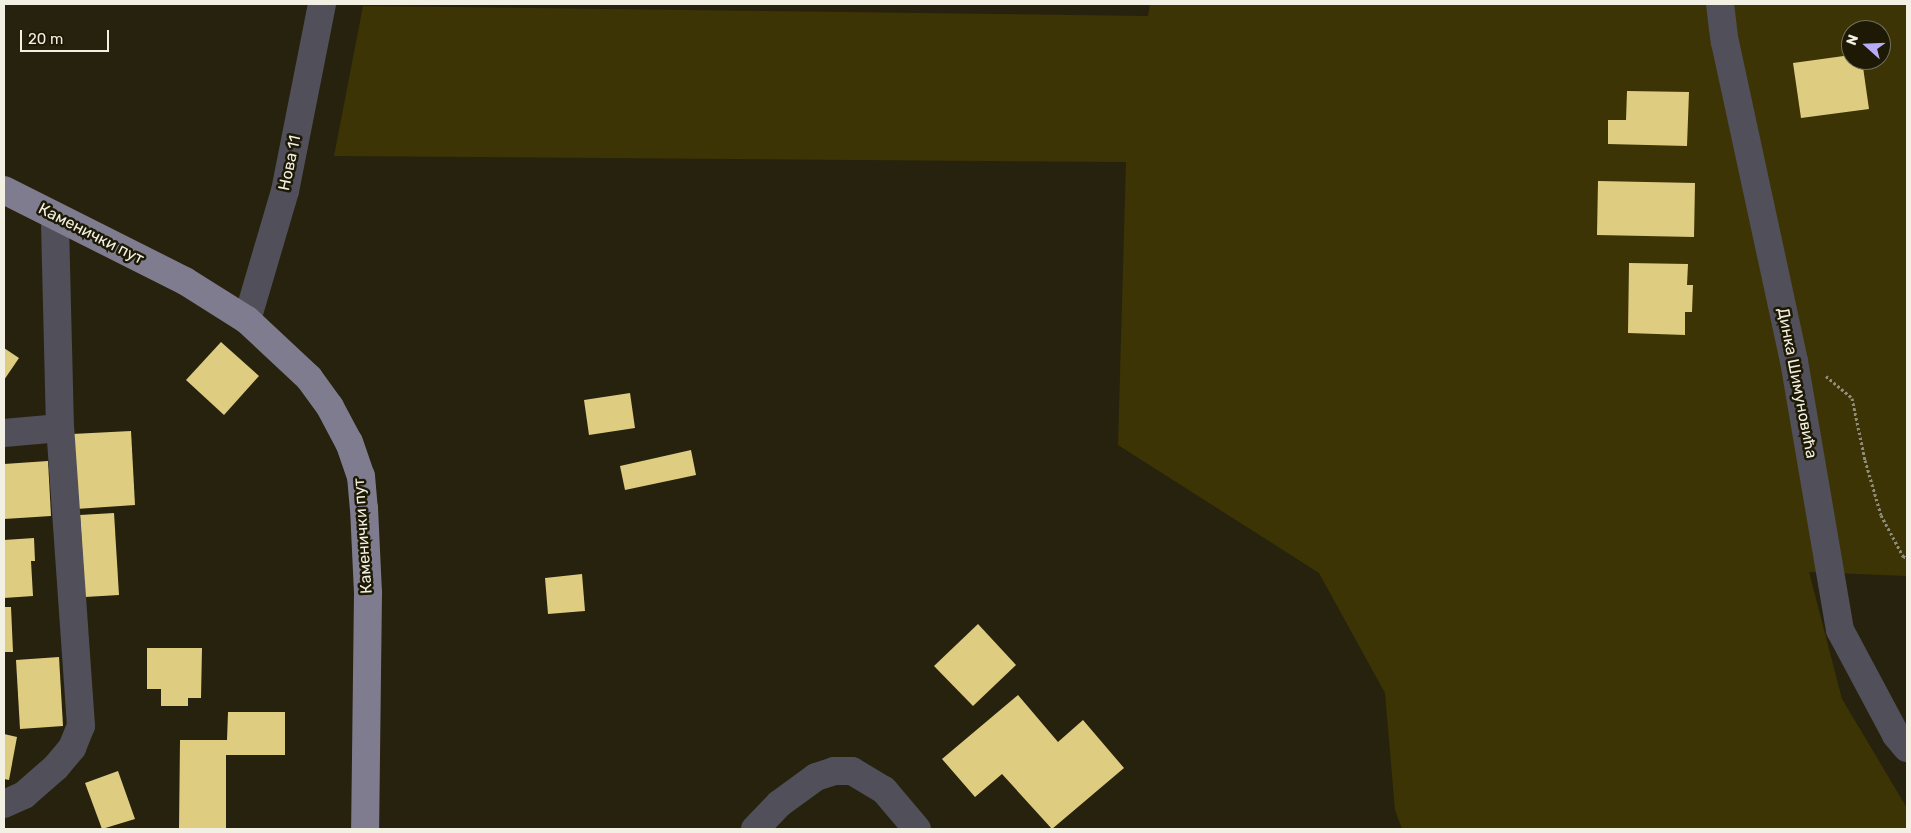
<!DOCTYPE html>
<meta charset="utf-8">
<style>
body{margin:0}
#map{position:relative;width:1911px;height:833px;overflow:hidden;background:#27220d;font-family:Rubik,sans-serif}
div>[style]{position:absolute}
.green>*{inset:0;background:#3d3405}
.building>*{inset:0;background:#decd80}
.path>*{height:3px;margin-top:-1.5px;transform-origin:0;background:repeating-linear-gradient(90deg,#908c7b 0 2.5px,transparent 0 5px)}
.minor>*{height:28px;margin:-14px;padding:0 14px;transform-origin:14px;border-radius:14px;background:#514f59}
.major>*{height:28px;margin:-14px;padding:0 14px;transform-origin:14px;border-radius:14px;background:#7f7c90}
span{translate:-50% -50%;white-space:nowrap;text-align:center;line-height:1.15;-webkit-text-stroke:5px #1d1905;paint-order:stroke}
.street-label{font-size:16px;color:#f2f0e2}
.frame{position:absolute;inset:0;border:5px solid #f2f0e2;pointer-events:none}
.north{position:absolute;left:1841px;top:20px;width:50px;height:50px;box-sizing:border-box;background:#1d1905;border:1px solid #726f5d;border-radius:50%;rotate:290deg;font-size:14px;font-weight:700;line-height:20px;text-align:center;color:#f2f0e2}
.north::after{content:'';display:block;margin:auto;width:18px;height:22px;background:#b8abf7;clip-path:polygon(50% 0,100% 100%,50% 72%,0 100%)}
.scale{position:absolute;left:20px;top:30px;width:89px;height:22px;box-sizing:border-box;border:2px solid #f2f0e2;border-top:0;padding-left:6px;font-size:15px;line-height:18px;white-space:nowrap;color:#f2f0e2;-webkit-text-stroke:4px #1d1905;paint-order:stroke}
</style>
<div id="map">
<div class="green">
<div style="clip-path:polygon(evenodd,1150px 4px,1907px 4px,1907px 576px,1809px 572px,1842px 699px,1907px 808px,1907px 829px,1402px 829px,1395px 810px,1385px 693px,1319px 573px,1118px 445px,1126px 162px,334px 156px,363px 6px,1148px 16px,1150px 4px,1851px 30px,1881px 30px,1881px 60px,1851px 60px,1851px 30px)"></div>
</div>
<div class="building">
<div style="clip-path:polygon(1851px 55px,1851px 60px,1862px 60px,1869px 109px,1801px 118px,1793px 63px)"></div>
<div style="clip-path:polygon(1627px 91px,1689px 92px,1687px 146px,1608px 144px,1608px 120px,1626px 120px)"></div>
<div style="clip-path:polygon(1598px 181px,1695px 183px,1694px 237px,1597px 235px)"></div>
<div style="clip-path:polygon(1629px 263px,1688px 264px,1687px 285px,1693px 285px,1692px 312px,1685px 312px,1685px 335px,1628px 333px)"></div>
<div style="clip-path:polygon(221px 342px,259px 376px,224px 415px,186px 380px)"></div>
<div style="clip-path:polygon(4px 348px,19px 358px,4px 380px)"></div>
<div style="clip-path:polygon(630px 393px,635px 428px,589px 435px,584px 400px)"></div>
<div style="clip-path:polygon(131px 431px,135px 505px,76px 509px,72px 434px)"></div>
<div style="clip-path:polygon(691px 450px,696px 475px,625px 490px,620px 466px)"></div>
<div style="clip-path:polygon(48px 461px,51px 516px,4px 519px,4px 464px)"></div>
<div style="clip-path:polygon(114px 513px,119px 595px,85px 597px,80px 515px)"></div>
<div style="clip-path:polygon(34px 538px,35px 561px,31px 561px,33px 596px,4px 598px,4px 540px)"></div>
<div style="clip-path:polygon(582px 574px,585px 611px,548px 614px,545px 578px)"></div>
<div style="clip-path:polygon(4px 607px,11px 607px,13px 652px,4px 652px)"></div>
<div style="clip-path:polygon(978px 624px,1016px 665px,973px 706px,934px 666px)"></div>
<div style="clip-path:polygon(147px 648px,202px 648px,201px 698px,188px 698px,188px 706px,161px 706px,161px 689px,147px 689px)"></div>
<div style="clip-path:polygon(59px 657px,63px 726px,20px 729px,16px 660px)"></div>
<div style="clip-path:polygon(1018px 695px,1058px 742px,1083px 720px,1124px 768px,1052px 829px,1002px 774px,975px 797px,942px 759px)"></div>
<div style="clip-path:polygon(228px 712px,285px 712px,285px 755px,226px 755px,226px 829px,179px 829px,180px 740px,227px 740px)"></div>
<div style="clip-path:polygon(4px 734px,17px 737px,9px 780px,4px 779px)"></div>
<div style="clip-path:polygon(118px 771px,135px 819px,102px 829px,85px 783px)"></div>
</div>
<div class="path">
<div style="left:1826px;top:376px;width:34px;rotate:40deg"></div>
<div style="left:1852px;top:398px;width:63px;rotate:78.2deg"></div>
<div style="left:1865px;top:460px;width:57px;rotate:73.8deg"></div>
<div style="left:1881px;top:515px;width:47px;rotate:61.8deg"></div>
<div style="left:1903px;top:556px;width:4px;rotate:27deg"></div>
</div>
<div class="minor">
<div style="left:1720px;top:4px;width:38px;rotate:83deg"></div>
<div style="left:1725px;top:42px;width:326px;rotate:77.8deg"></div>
<div style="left:1794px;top:361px;width:273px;rotate:80.3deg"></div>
<div style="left:1840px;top:630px;width:119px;rotate:61.9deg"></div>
<div style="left:1896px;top:735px;width:17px;rotate:50deg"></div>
<div style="left:247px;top:320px;width:134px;rotate:-73.6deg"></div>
<div style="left:285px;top:191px;width:191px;rotate:-78.8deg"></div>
<div style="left:4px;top:433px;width:56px;rotate:-5.1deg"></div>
<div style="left:60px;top:428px;width:212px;rotate:-91.4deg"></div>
<div style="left:4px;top:804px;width:22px;rotate:-24deg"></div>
<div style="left:24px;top:795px;width:43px;rotate:-41.2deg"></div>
<div style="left:56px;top:767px;width:25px;rotate:-50deg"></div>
<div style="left:72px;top:748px;width:24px;rotate:-68deg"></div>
<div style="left:81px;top:726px;width:299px;rotate:-94deg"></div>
<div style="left:755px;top:829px;width:35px;rotate:-46deg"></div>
<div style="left:779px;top:804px;width:46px;rotate:-36.1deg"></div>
<div style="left:816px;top:777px;width:19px;rotate:-18deg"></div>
<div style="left:834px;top:771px;width:18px"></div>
<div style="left:852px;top:771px;width:37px;rotate:31deg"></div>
<div style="left:884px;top:790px;width:51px;rotate:49.8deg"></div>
</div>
<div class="major">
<div style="left:4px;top:190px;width:203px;rotate:26.7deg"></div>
<div style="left:185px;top:281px;width:73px;rotate:32.2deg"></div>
<div style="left:247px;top:320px;width:85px;rotate:43.1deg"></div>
<div style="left:309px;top:378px;width:36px;rotate:54deg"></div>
<div style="left:330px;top:407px;width:40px;rotate:62deg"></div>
<div style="left:349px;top:442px;width:36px;rotate:71deg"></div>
<div style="left:361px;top:476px;width:32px;rotate:85deg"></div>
<div style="left:364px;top:508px;width:85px;rotate:87.3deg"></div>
<div style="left:368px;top:593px;width:236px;rotate:90.7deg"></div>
</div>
<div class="street-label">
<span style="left:290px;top:163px;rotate:-78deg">Нова 11</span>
<span style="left:91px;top:234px;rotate:27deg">Каменички пут</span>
<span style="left:1797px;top:383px;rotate:79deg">Динка Шимуновића</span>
<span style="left:363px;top:536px;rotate:-94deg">Каменички пут</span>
</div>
<div class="frame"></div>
<div class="north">N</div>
<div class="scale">20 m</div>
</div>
